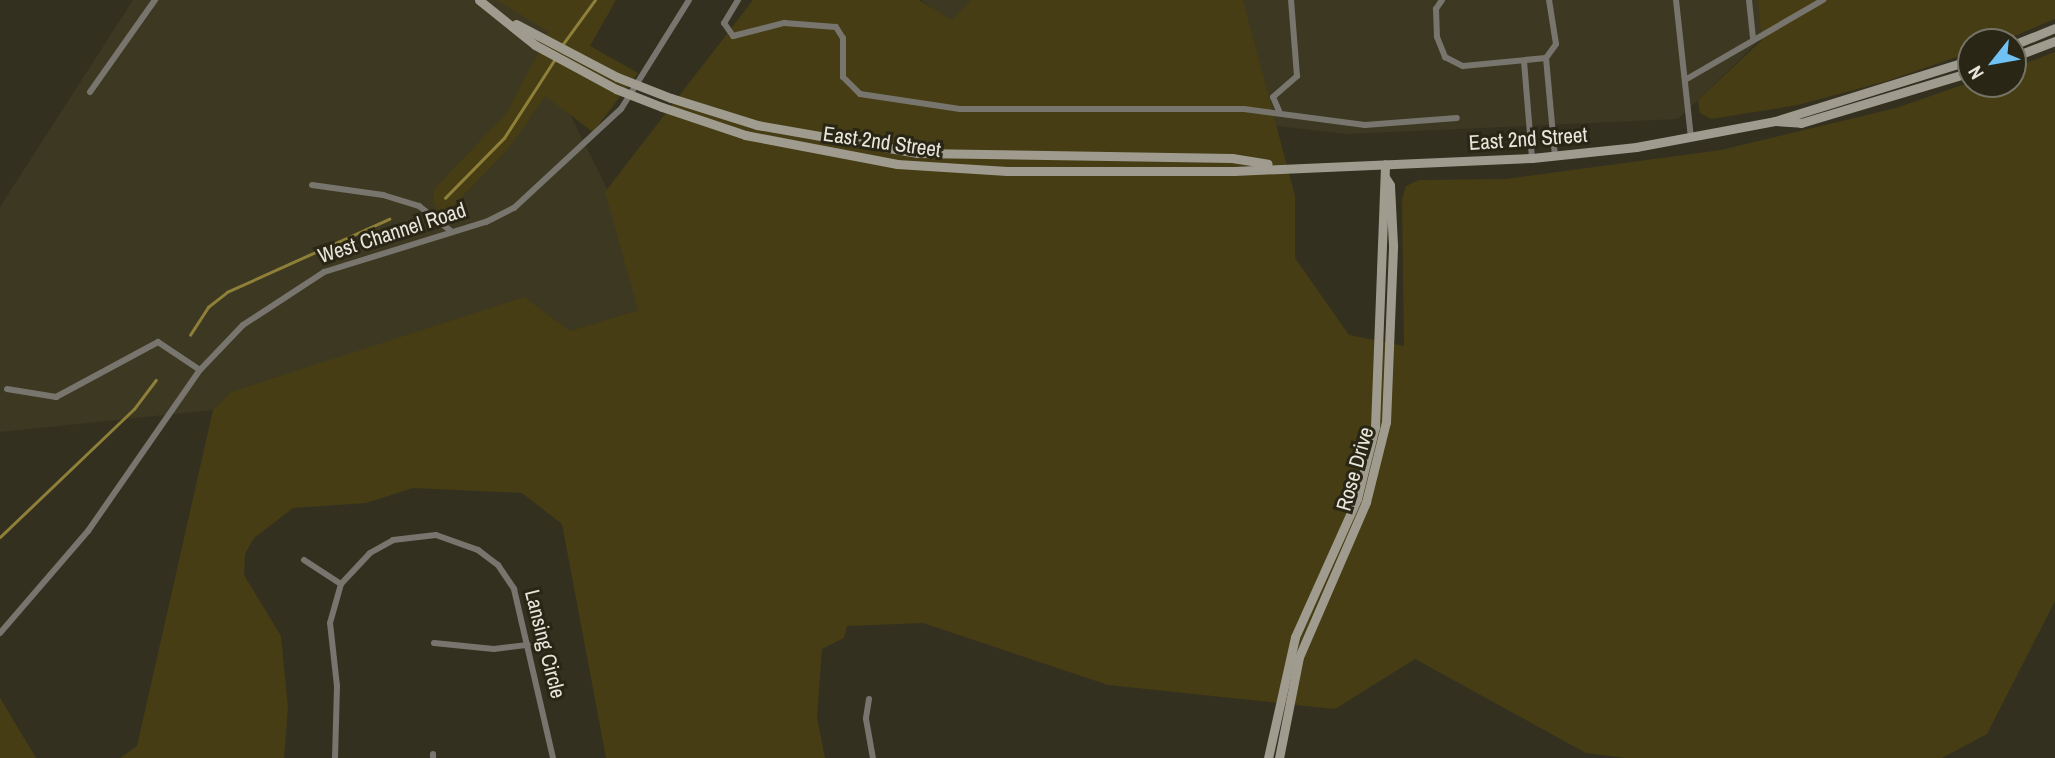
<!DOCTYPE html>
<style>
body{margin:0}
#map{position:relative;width:2055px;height:758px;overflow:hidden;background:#333020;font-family:"Archivo Narrow",sans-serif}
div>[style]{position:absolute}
.built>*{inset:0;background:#3d3821}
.green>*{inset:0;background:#463d14}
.stream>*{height:2.5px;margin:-1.25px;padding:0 1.25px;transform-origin:1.25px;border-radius:1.25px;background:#8e7f39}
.minor>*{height:6px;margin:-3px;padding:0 3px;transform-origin:3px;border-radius:3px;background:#77756d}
.secondary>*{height:9px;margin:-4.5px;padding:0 4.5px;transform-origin:4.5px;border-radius:4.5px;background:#9f9c8f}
.secondary-bridge>*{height:9px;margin:-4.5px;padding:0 4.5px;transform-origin:4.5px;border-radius:4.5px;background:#9f9c8f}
span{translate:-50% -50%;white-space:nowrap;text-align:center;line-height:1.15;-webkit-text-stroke:6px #292616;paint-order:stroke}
.street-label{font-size:21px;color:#e8e6dc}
.north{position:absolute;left:1957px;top:28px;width:70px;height:70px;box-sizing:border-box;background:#292616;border:2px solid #757365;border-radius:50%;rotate:239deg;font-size:19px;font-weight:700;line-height:28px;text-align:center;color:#e8e6dc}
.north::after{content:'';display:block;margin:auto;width:24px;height:32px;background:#70c2f4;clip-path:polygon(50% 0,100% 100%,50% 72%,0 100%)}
</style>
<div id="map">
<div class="built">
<div style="clip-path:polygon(133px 0,599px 0,550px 74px,607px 189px,639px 310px,570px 331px,232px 392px,213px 410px,0 432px,0 207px)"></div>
<div style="clip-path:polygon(921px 0,1763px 0,1768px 32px,1678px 119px,1347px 134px,1205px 118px,957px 26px)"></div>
</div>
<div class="green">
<div style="clip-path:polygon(497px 0,616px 0,590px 46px,638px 73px,593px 132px,545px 96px,509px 148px,449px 210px,440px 211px,433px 204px,434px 189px,506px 114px,549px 32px)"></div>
<div style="clip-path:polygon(753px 0,919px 0,952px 20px,971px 0,1243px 0,1295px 196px,1295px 258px,1349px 335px,1404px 346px,1402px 199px,1406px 186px,1419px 180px,1506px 179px,1721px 150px,1896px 108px,1971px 82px,2013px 84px,2013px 68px,2055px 52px,2055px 601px,1987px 734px,1942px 758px,1626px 758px,1586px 753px,1415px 659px,1335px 709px,1108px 685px,923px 623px,847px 626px,844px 638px,822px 649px,817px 717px,825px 758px,606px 758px,562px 524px,522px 493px,413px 488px,366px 503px,293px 508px,254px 538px,245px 554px,244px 575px,281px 636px,288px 707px,284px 758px,120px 758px,137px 746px,213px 410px,231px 392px,524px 297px,570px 331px,638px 310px,605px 192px)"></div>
<div style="clip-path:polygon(1758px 0,2055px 0,2055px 19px,2000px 42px,1971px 42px,1971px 52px,1887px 81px,1798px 105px,1711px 119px,1700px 113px,1698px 100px,1762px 40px)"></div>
<div style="clip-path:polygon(0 698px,36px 758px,0 758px)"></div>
</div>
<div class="stream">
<div style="left:563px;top:44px;width:54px;rotate:-54deg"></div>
<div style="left:445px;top:198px;width:84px;rotate:-45.5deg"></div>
<div style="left:504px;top:138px;width:94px;rotate:-57.2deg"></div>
<div style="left:190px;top:335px;width:33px;rotate:-57deg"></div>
<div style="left:208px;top:307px;width:24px;rotate:-38deg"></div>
<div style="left:227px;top:292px;width:178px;rotate:-24.3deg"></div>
<div style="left:0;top:537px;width:185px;rotate:-43.7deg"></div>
<div style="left:134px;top:409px;width:36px;rotate:-53deg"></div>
</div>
<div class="minor">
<div style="left:738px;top:0;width:27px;rotate:121deg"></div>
<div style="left:724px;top:23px;width:16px;rotate:55deg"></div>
<div style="left:733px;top:36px;width:53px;rotate:-14.3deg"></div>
<div style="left:784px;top:23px;width:52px;rotate:4.4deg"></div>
<div style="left:836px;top:27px;width:13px;rotate:58deg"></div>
<div style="left:843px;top:38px;width:39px;rotate:90deg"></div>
<div style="left:843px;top:77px;width:24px;rotate:45deg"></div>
<div style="left:860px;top:94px;width:101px;rotate:8.5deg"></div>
<div style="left:960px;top:109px;width:284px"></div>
<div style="left:1244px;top:109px;width:122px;rotate:7.5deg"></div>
<div style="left:1365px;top:125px;width:92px;rotate:-4.4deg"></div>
<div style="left:1442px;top:0;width:11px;rotate:124deg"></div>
<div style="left:1436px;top:9px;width:28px;rotate:88deg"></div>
<div style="left:1437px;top:37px;width:22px;rotate:68deg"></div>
<div style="left:1445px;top:57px;width:20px;rotate:27deg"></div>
<div style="left:1463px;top:66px;width:83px;rotate:-5.5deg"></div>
<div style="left:1546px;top:58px;width:17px;rotate:-54deg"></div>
<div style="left:1556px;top:44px;width:45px;rotate:-99deg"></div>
<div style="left:1676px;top:0;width:138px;rotate:83.8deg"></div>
<div style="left:1749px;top:0;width:39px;rotate:84deg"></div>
<div style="left:1546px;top:58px;width:98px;rotate:84.8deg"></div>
<div style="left:1524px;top:61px;width:97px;rotate:85.3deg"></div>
<div style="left:1685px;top:80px;width:160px;rotate:-30.1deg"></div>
<div style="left:90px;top:92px;width:113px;rotate:-54.8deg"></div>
<div style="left:1279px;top:111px;width:15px;rotate:-113deg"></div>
<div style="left:1273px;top:97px;width:32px;rotate:-41deg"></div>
<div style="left:1297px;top:76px;width:76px;rotate:-94.5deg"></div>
<div style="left:312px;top:185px;width:72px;rotate:8deg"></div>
<div style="left:383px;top:195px;width:38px;rotate:17deg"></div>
<div style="left:419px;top:206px;width:42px;rotate:38.2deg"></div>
<div style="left:7px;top:389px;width:50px;rotate:9.3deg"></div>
<div style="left:56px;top:397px;width:116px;rotate:-28.3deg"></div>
<div style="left:158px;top:342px;width:50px;rotate:33.7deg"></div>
<div style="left:304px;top:560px;width:44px;rotate:33deg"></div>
<div style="left:0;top:633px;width:135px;rotate:-49.2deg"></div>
<div style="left:88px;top:531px;width:196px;rotate:-55.2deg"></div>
<div style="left:200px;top:370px;width:62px;rotate:-46.3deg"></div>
<div style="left:243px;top:325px;width:97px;rotate:-33.2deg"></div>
<div style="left:324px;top:272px;width:170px;rotate:-17.2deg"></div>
<div style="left:486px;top:222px;width:31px;rotate:-27deg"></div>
<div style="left:514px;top:208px;width:146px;rotate:-42.8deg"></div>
<div style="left:621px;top:109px;width:128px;rotate:-58deg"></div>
<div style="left:434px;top:643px;width:60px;rotate:5.7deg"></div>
<div style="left:494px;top:649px;width:34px;rotate:-7deg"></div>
<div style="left:869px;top:699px;width:20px;rotate:99deg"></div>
<div style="left:866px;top:719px;width:40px;rotate:80deg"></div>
<div style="left:335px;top:758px;width:72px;rotate:-88.4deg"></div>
<div style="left:337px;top:686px;width:63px;rotate:-96.3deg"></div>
<div style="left:330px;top:623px;width:41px;rotate:-74.2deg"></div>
<div style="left:341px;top:584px;width:42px;rotate:-46.9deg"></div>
<div style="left:370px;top:553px;width:26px;rotate:-29deg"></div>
<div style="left:393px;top:540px;width:43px;rotate:-6.6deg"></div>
<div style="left:436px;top:535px;width:45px;rotate:19.7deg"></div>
<div style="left:478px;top:550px;width:25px;rotate:37deg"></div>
<div style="left:498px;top:565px;width:29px;rotate:56deg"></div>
<div style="left:514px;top:589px;width:173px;rotate:77deg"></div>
<div style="left:433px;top:758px;width:4px;rotate:-90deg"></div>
</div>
<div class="secondary">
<div style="left:479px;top:0;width:72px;rotate:38.8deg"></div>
<div style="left:535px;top:45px;width:92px;rotate:28.5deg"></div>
<div style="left:516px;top:24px;width:114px;rotate:27.7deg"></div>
<div style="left:2013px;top:45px;width:45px;rotate:-22deg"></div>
<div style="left:2013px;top:57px;width:45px;rotate:-20.9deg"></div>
<div style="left:671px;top:98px;width:90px;rotate:17.4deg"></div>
<div style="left:757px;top:125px;width:163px;rotate:9.9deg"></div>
<div style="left:918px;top:153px;width:314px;rotate:0.9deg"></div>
<div style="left:1232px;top:158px;width:36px;rotate:9deg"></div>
<div style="left:662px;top:107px;width:88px;rotate:18.6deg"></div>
<div style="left:745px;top:135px;width:155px;rotate:10.8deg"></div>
<div style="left:897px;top:164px;width:110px;rotate:3.6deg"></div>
<div style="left:1007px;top:171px;width:227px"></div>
<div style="left:1234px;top:171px;width:298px;rotate:-2.5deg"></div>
<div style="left:1532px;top:158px;width:105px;rotate:-6deg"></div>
<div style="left:1636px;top:147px;width:141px;rotate:-10.6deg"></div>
<div style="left:1775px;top:121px;width:205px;rotate:-17.3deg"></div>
<div style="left:1775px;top:121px;width:26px;rotate:4deg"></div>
<div style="left:1801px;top:123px;width:177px;rotate:-16.7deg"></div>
<div style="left:1268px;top:758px;width:124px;rotate:-77.4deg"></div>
<div style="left:1295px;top:637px;width:151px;rotate:-65.8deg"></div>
<div style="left:1357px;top:499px;width:74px;rotate:-76deg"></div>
<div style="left:1375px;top:427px;width:263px;rotate:-87.8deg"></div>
<div style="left:1279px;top:758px;width:103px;rotate:-78.8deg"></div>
<div style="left:1299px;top:657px;width:169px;rotate:-66.6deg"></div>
<div style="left:1366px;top:502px;width:82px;rotate:-76deg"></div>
<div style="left:1386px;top:422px;width:177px;rotate:-87.7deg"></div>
<div style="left:1393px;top:245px;width:60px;rotate:-92.9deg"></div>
<div style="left:1390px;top:185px;width:9px;rotate:-122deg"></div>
</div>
<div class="secondary-bridge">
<div style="left:617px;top:77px;width:58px;rotate:21.3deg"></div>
<div style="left:616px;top:89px;width:49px;rotate:21.4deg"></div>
</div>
<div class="street-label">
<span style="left:1528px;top:139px;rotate:-4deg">East 2nd Street</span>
<span style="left:882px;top:142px;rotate:8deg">East 2nd Street</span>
<span style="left:392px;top:233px;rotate:-18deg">West Channel Road</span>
<span style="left:1355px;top:469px;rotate:-74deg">Rose Drive</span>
<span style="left:545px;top:644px;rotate:76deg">Lansing Circle</span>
</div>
<div class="north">N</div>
</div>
